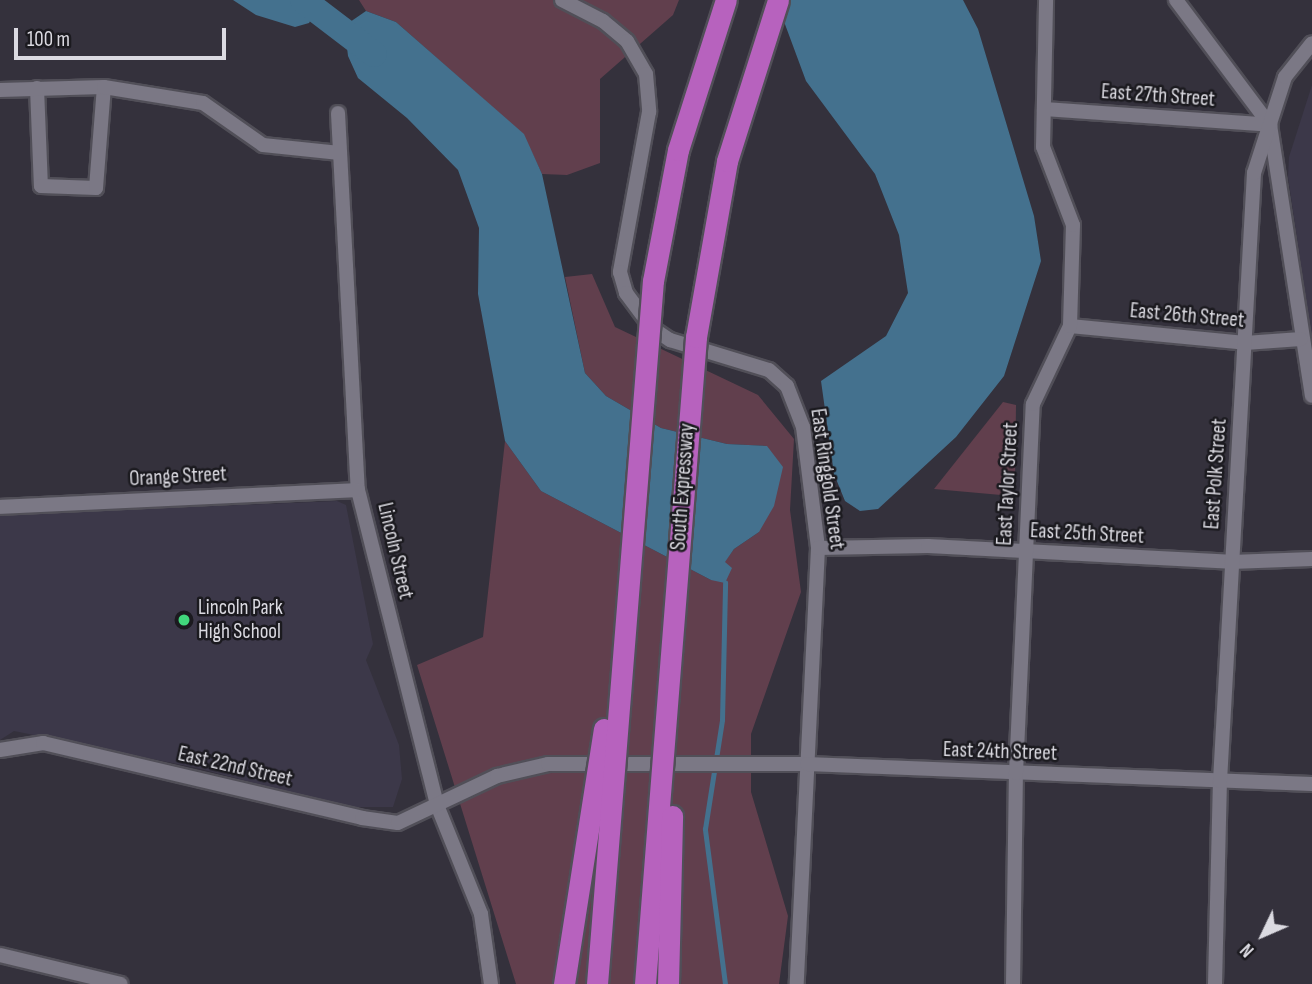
<!DOCTYPE html>
<style>
body{margin:0}
#map{position:relative;width:1312px;height:984px;overflow:hidden;background:#34313c;font-family:"Sofia Sans Condensed",sans-serif}
div>[style]{position:absolute}
.built>*{inset:0;background:#3c3849}
.green>*{inset:0;background:#613f4d}
.water>*{inset:0;background:#44718e}
.stream>*{height:4.5px;margin:-2.25px;padding:0 2.25px;transform-origin:2.25px;border-radius:2.25px;background:#44718e}
.river>*{height:26px;margin:-13px;padding:0 13px;transform-origin:13px;border-radius:13px;background:#44718e}
.roads{filter:drop-shadow(2px 0 #514f58) drop-shadow(-2px 0 #514f58) drop-shadow(0 2px #514f58) drop-shadow(0 -2px #514f58)}
.minor>*{height:14px;margin:-7px;padding:0 7px;transform-origin:7px;border-radius:7px;background:#7b7885}
.bridges{filter:drop-shadow(2px 0 #514f58) drop-shadow(-2px 0 #514f58) drop-shadow(0 2px #514f58) drop-shadow(0 -2px #514f58)}
.highway-bridge>*{height:21px;margin:-10.5px;padding:0 10.5px;transform-origin:10.5px;border-radius:10.5px;background:#b762be}
.dots>*{width:19px;height:19px;translate:-50% -50%;box-sizing:border-box;border:4px solid #1b1a1f;border-radius:50%}
span{translate:-50% -50%;white-space:nowrap;text-align:center;line-height:1.15;-webkit-text-stroke:5px #1b1a1f;paint-order:stroke}
.street-label{font-size:21px;color:#dbdae1}
.poi-label{font-size:21px;color:#dbdae1}
.left{translate:0 -50%;text-align:left}
.north{position:absolute;left:1228px;top:900px;width:70px;height:70px;-webkit-text-stroke:5px #1b1a1f;paint-order:stroke;rotate:226deg;font-size:19px;font-weight:700;line-height:28px;text-align:center;color:#dbdae1}
.north::after{content:'';display:block;margin:auto;width:24px;height:32px;background:#dbdae1;clip-path:polygon(50% 0,100% 100%,50% 72%,0 100%)}
.scale{position:absolute;left:14px;top:28px;width:212px;height:32px;box-sizing:border-box;border:4px solid #dbdae1;border-top:0;padding-left:9px;font-size:21px;line-height:24px;white-space:nowrap;color:#dbdae1;-webkit-text-stroke:5px #1b1a1f;paint-order:stroke}
</style>
<div id="map">
<div class="built">
<div style="clip-path:polygon(1312px 85px,1312px 339px,1288px 177px,1289px 157px)"></div>
<div style="clip-path:polygon(337px 501px,346px 505px,373px 644px,366px 660px,399px 745px,402px 779px,393px 807px,346px 807px,197px 768px,14px 731px,0 740px,0 515px)"></div>
</div>
<div class="green">
<div style="clip-path:polygon(359px 0,679px 0,673px 15px,600px 79px,600px 163px,567px 175px,542px 174px,523px 134px,396px 22px,366px 11px)"></div>
<div style="clip-path:polygon(592px 274px,615px 327px,758px 395px,794px 439px,790px 510px,801px 592px,751px 734px,751px 792px,788px 916px,779px 984px,516px 984px,417px 665px,483px 637px,505px 441px,541px 491px,711px 580px,734px 549px,759px 532px,767px 446px,727px 444px,661px 428px,606px 396px,585px 373px,565px 277px)"></div>
<div style="clip-path:polygon(1003px 402px,1016px 405px,1015px 477px,1001px 495px,934px 489px)"></div>
</div>
<div class="water">
<div style="clip-path:polygon(233px 0,322px 0,309px 23px,295px 27px,256px 15px)"></div>
<div style="clip-path:polygon(776px 0,963px 0,978px 29px,1034px 216px,1041px 261px,1004px 376px,956px 437px,878px 509px,860px 511px,845px 501px,834px 474px,821px 381px,886px 336px,908px 293px,899px 235px,875px 174px,806px 81px)"></div>
<div style="clip-path:polygon(366px 11px,396px 22px,524px 134px,542px 174px,585px 373px,606px 396px,661px 428px,727px 444px,767px 446px,783px 467px,774px 506px,759px 532px,734px 549px,725px 562px,732px 568px,725px 583px,711px 580px,541px 491px,505px 441px,478px 294px,479px 228px,458px 170px,407px 118px,358px 78px,348px 56px,346px 39px,350px 22px)"></div>
</div>
<div class="stream">
<div style="left:725px;top:984px;width:156px;rotate:-97.4deg"></div>
<div style="left:705px;top:829px;width:110px;rotate:-81.1deg"></div>
<div style="left:722px;top:720px;width:137px;rotate:-88.7deg"></div>
</div>
<div class="river">
<div style="left:303px;top:0;width:89px;rotate:37.3deg"></div>
</div>
<div class="roads">
<div class="minor">
<div style="left:562px;top:0;width:46px;rotate:27.1deg"></div>
<div style="left:603px;top:21px;width:31px;rotate:40deg"></div>
<div style="left:627px;top:41px;width:38px;rotate:60deg"></div>
<div style="left:646px;top:74px;width:38px;rotate:85deg"></div>
<div style="left:649px;top:112px;width:163px;rotate:100.3deg"></div>
<div style="left:620px;top:272px;width:22px;rotate:74deg"></div>
<div style="left:626px;top:293px;width:44px;rotate:53.4deg"></div>
<div style="left:652px;top:328px;width:22px;rotate:34deg"></div>
<div style="left:670px;top:340px;width:103px;rotate:16.9deg"></div>
<div style="left:769px;top:370px;width:24px;rotate:42deg"></div>
<div style="left:787px;top:386px;width:44px;rotate:68.7deg"></div>
<div style="left:803px;top:427px;width:122px;rotate:82.9deg"></div>
<div style="left:818px;top:548px;width:437px;rotate:92.8deg"></div>
<div style="left:1176px;top:0;width:156px;rotate:53.1deg"></div>
<div style="left:1270px;top:125px;width:274px;rotate:81.2deg"></div>
<div style="left:37px;top:88px;width:98px;rotate:87.7deg"></div>
<div style="left:41px;top:186px;width:55px;rotate:2.1deg"></div>
<div style="left:96px;top:188px;width:101px;rotate:-85.5deg"></div>
<div style="left:0;top:90px;width:104px;rotate:-1.7deg"></div>
<div style="left:104px;top:87px;width:100px;rotate:9.2deg"></div>
<div style="left:203px;top:103px;width:73px;rotate:35deg"></div>
<div style="left:263px;top:145px;width:77px;rotate:5.9deg"></div>
<div style="left:1044px;top:109px;width:227px;rotate:4deg"></div>
<div style="left:338px;top:113px;width:378px;rotate:87deg"></div>
<div style="left:358px;top:490px;width:325px;rotate:75.9deg"></div>
<div style="left:437px;top:805px;width:118px;rotate:68deg"></div>
<div style="left:481px;top:914px;width:71px;rotate:81.9deg"></div>
<div style="left:1070px;top:326px;width:176px;rotate:5.5deg"></div>
<div style="left:1245px;top:343px;width:56px;rotate:-4.1deg"></div>
<div style="left:0;top:507px;width:358px;rotate:-2.7deg"></div>
<div style="left:818px;top:548px;width:110px;rotate:-1deg"></div>
<div style="left:928px;top:546px;width:303px;rotate:3deg"></div>
<div style="left:1231px;top:562px;width:81px;rotate:-2.1deg"></div>
<div style="left:0;top:750px;width:44px;rotate:-9.2deg"></div>
<div style="left:43px;top:743px;width:328px;rotate:13.2deg"></div>
<div style="left:362px;top:818px;width:36px;rotate:8deg"></div>
<div style="left:398px;top:823px;width:110px;rotate:-25.4deg"></div>
<div style="left:497px;top:776px;width:52px;rotate:-13.2deg"></div>
<div style="left:548px;top:764px;width:259px"></div>
<div style="left:807px;top:764px;width:505px;rotate:2.27deg"></div>
<div style="left:0;top:955px;width:124px;rotate:13.5deg"></div>
<div style="left:1013px;top:984px;width:211px;rotate:-89.2deg"></div>
<div style="left:1016px;top:773px;width:369px;rotate:-87.4deg"></div>
<div style="left:1033px;top:404px;width:86px;rotate:-64.6deg"></div>
<div style="left:1070px;top:326px;width:101px;rotate:-88.3deg"></div>
<div style="left:1073px;top:225px;width:84px;rotate:-111deg"></div>
<div style="left:1043px;top:147px;width:147px;rotate:-88.8deg"></div>
<div style="left:1215px;top:984px;width:203px;rotate:-88.6deg"></div>
<div style="left:1220px;top:781px;width:609px;rotate:-86.8deg"></div>
<div style="left:1254px;top:173px;width:101px;rotate:-72.1deg"></div>
<div style="left:1285px;top:77px;width:43px;rotate:-51.5deg"></div>
</div>
</div>
<div class="bridges">
<div class="highway-bridge">
<div style="left:564px;top:984px;width:258px;rotate:-81.1deg"></div>
<div style="left:597px;top:984px;width:705px;rotate:-85.45deg"></div>
<div style="left:653px;top:281px;width:133px;rotate:-79.2deg"></div>
<div style="left:678px;top:150px;width:157px;rotate:-72.3deg"></div>
<div style="left:645px;top:984px;width:649px;rotate:-85.49deg"></div>
<div style="left:696px;top:337px;width:179px;rotate:-80deg"></div>
<div style="left:727px;top:161px;width:169px;rotate:-72.4deg"></div>
<div style="left:668px;top:984px;width:168px;rotate:-88.6deg"></div>
</div>
</div>
<div class="dots">
<div style="left:184px;top:620px;background:#41d77c"></div>
</div>
<div class="street-label">
<span style="left:1158px;top:96px;rotate:4deg">East 27th Street</span>
<span style="left:1187px;top:316px;rotate:5deg">East 26th Street</span>
<span style="left:1216px;top:474px;rotate:-86deg">East Polk Street</span>
<span style="left:178px;top:477px;rotate:-3deg">Orange Street</span>
<span style="left:827px;top:479px;rotate:82deg">East Ringgold Street</span>
<span style="left:1008px;top:484px;rotate:-87deg">East Taylor Street</span>
<span style="left:683px;top:487px;rotate:-86deg">South Expressway</span>
<span style="left:1087px;top:534px;rotate:3deg">East 25th Street</span>
<span style="left:395px;top:551px;rotate:77deg">Lincoln Street</span>
<span style="left:1000px;top:752px;rotate:2deg">East 24th Street</span>
<span style="left:235px;top:767px;rotate:13deg">East 22nd Street</span>
</div>
<div class="poi-label">
<span class="left" style="left:198px;top:620px">Lincoln Park<br>High School</span>
</div>
<div class="north">N</div>
<div class="scale">100 m</div>
</div>
